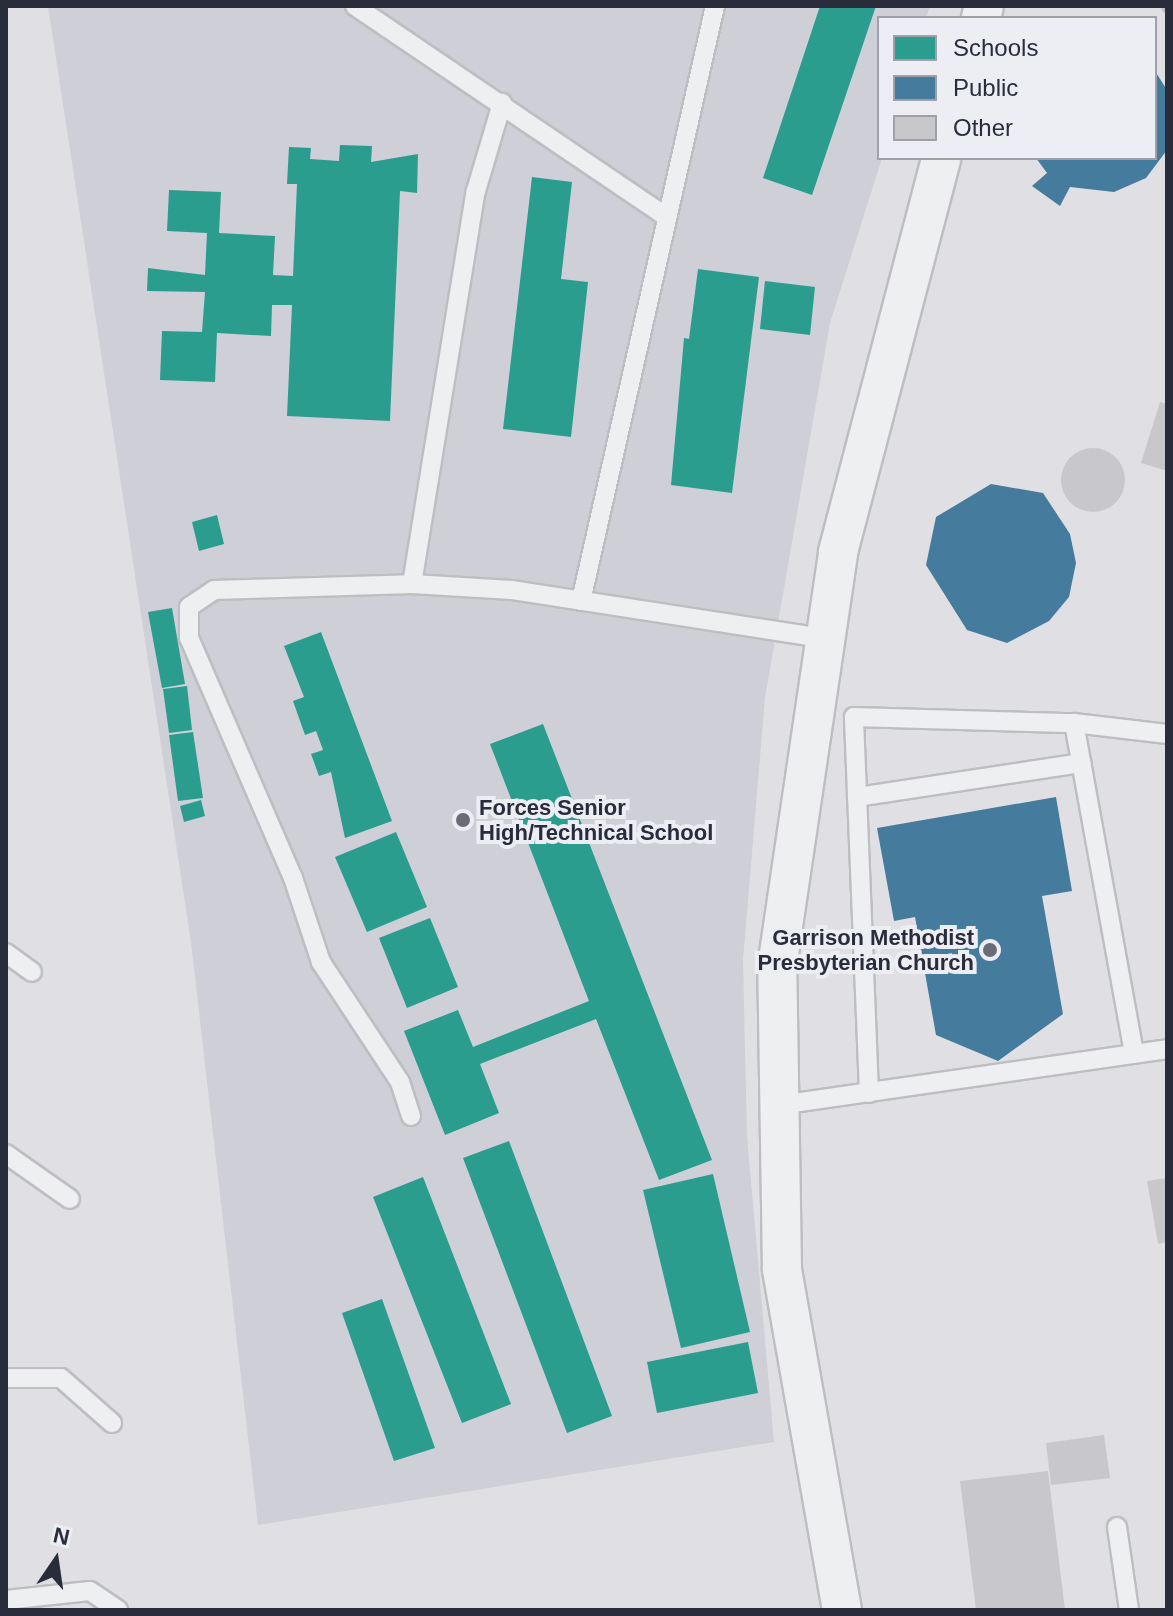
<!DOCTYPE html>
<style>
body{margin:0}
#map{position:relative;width:1173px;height:1616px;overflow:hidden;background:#e0e0e4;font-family:Helvetica,sans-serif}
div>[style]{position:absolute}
.built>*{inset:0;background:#cecfd7}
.schools>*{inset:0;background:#2a9d8f}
.public>*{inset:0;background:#457b9d}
.building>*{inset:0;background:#c8c8cc}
.round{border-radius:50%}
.path>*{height:5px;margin-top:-2.5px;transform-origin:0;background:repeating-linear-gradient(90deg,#c1c1c5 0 6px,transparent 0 12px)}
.roads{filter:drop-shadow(2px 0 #bebec2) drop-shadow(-2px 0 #bebec2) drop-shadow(0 2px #bebec2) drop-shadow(0 -2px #bebec2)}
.service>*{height:18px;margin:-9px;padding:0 9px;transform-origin:9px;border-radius:9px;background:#eeeff1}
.minor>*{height:38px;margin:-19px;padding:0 19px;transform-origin:19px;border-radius:19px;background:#eeeff1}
.dots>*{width:22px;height:22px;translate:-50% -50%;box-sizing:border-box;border:4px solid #edeef4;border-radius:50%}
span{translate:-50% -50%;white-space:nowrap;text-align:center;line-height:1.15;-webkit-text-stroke:8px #edeef4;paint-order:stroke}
.poi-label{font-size:22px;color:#292c3b;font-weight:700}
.left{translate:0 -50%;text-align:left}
.right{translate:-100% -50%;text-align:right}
.frame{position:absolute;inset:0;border:8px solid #292c3b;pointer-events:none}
.legend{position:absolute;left:877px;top:16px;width:280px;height:144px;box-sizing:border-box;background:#edeef4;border:2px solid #9fa0aa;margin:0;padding:10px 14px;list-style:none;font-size:24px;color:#292c3b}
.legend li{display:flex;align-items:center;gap:16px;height:40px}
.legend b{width:40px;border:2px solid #9fa0aa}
.north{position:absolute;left:16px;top:1520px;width:80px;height:80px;-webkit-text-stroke:6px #edeef4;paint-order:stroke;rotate:13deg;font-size:22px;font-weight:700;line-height:32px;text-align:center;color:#292c3b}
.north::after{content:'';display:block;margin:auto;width:28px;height:36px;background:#292c3b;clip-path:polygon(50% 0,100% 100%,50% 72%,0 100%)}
</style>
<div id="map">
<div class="built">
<div style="clip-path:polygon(48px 6px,930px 6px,926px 18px,879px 18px,882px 158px,830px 323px,765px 698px,743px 960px,747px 1136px,774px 1442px,258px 1525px,191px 942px)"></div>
</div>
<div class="schools">
<div style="clip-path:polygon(820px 6px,876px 6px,812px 195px,763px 178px)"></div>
<div style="clip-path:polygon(340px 145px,372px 146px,371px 162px,418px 154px,417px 193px,400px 191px,390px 421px,287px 416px,292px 305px,272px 305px,271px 336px,217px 333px,215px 382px,160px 380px,162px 331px,202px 332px,205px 292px,147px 291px,148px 268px,205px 275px,207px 233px,167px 231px,169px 190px,221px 192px,219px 233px,275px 236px,273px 275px,293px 276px,297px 184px,287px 184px,289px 147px,311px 148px,310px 159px,339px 161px)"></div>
<div style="clip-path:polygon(532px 177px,572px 182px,561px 279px,588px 282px,571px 437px,503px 429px)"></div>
<div style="clip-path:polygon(698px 269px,759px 277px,732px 493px,671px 485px,684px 338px,689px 339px)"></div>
<div style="clip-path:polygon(765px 281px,815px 287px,810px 335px,760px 329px)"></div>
<div style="clip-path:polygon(217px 515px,224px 544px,199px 551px,192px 522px)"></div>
<div style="clip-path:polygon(172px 608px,185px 684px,162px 688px,148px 612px)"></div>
<div style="clip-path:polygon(321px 632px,392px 821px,345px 838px,331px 772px,319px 776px,311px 754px,323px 750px,316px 731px,305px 735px,293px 701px,304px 697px,284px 646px)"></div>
<div style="clip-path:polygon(187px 686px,192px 730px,169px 733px,163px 689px)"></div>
<div style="clip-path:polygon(543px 724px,712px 1160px,659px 1180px,596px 1019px,480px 1064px,499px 1113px,445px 1135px,404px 1031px,458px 1010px,473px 1047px,589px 1001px,490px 744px)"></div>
<div style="clip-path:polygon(193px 732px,203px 798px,178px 801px,169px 735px)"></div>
<div style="clip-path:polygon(201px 800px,205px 816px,184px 822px,180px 806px)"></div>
<div style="clip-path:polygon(396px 832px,427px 907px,367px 932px,335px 857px)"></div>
<div style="clip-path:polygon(430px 918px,458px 987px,407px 1008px,379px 938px)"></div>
<div style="clip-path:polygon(509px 1141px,612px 1416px,567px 1433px,463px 1158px)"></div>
<div style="clip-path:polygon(713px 1174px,750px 1332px,681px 1348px,643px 1190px)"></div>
<div style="clip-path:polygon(423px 1177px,511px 1404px,462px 1423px,373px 1197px)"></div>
<div style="clip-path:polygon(382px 1299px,435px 1448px,394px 1461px,342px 1313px)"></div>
<div style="clip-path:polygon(748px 1342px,758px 1393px,657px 1413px,647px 1362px)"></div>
</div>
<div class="public">
<div style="clip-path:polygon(1155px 71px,1167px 90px,1167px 150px,1146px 178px,1114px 192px,1070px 187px,1060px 206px,1032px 186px,1047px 173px,1036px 158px,1155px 158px)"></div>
<div style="clip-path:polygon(991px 484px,1043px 493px,1070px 534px,1076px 563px,1069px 597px,1049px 621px,1007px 643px,967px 630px,926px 565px,936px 517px)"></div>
<div style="clip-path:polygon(1056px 797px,1072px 891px,1042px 896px,1063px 1014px,998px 1061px,936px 1035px,915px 917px,894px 921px,877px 828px)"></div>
</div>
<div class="building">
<div style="clip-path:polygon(1160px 402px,1167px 404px,1167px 471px,1141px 463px)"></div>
<div class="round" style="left:1061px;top:448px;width:64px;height:64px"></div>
<div style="clip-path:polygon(1167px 1178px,1167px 1242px,1158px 1244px,1147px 1181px)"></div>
<div style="clip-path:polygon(1104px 1435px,1110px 1478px,1051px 1485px,1046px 1443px)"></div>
<div style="clip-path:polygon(1048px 1471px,1065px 1610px,976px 1610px,960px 1481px)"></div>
</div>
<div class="path">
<div style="left:1163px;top:6px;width:9px;rotate:63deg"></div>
</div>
<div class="roads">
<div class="service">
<div style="left:355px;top:6px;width:373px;rotate:34.1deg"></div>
<div style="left:412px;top:584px;width:398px;rotate:-80.8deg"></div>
<div style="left:476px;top:191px;width:92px;rotate:-73.5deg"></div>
<div style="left:581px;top:601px;width:610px;rotate:-77.31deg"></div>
<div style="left:1074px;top:723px;width:336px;rotate:79.7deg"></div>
<div style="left:857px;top:797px;width:227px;rotate:-8.6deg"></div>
<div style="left:6px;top:953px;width:32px;rotate:36deg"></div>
<div style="left:869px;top:1093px;width:376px;rotate:-92.3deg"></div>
<div style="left:854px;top:717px;width:220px;rotate:1.6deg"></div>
<div style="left:1074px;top:723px;width:94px;rotate:6.7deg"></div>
<div style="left:779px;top:1105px;width:392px;rotate:-8.2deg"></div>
<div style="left:411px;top:1116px;width:36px;rotate:-108deg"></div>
<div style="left:400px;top:1082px;width:144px;rotate:-123.4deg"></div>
<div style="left:321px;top:962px;width:89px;rotate:-108.4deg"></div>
<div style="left:293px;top:878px;width:262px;rotate:-113.4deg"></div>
<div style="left:189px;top:638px;width:31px;rotate:-90deg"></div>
<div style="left:189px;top:607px;width:30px;rotate:-34deg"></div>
<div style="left:214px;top:590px;width:198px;rotate:-1.7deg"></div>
<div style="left:412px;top:584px;width:100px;rotate:3.4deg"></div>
<div style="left:512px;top:590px;width:313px;rotate:8.8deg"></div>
<div style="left:6px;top:1154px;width:78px;rotate:35.1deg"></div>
<div style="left:6px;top:1378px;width:55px"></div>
<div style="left:61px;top:1378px;width:68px;rotate:41.4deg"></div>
<div style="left:1117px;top:1527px;width:84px;rotate:81.8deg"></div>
<div style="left:6px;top:1600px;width:84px;rotate:-6.1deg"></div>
<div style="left:90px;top:1591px;width:34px;rotate:34deg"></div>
</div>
<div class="minor">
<div style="left:981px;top:18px;width:12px;rotate:-76deg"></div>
<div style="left:842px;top:1610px;width:346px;rotate:-100deg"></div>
<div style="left:782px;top:1269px;width:302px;rotate:-90.9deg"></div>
<div style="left:777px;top:967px;width:419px;rotate:-81.6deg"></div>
<div style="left:838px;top:552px;width:407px;rotate:-75.3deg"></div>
</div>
</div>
<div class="dots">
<div style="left:463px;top:820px;background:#696b76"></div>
<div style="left:990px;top:950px;background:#696b76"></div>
</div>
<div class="poi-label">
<span class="left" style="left:479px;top:820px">Forces Senior<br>High/Technical School</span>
<span class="right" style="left:974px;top:950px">Garrison Methodist<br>Presbyterian Church</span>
</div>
<div class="frame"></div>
<ul class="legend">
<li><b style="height:22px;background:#2a9d8f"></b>Schools</li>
<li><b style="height:22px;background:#457b9d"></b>Public</li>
<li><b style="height:22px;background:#c8c8cc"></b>Other</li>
</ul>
<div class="north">N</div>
</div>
